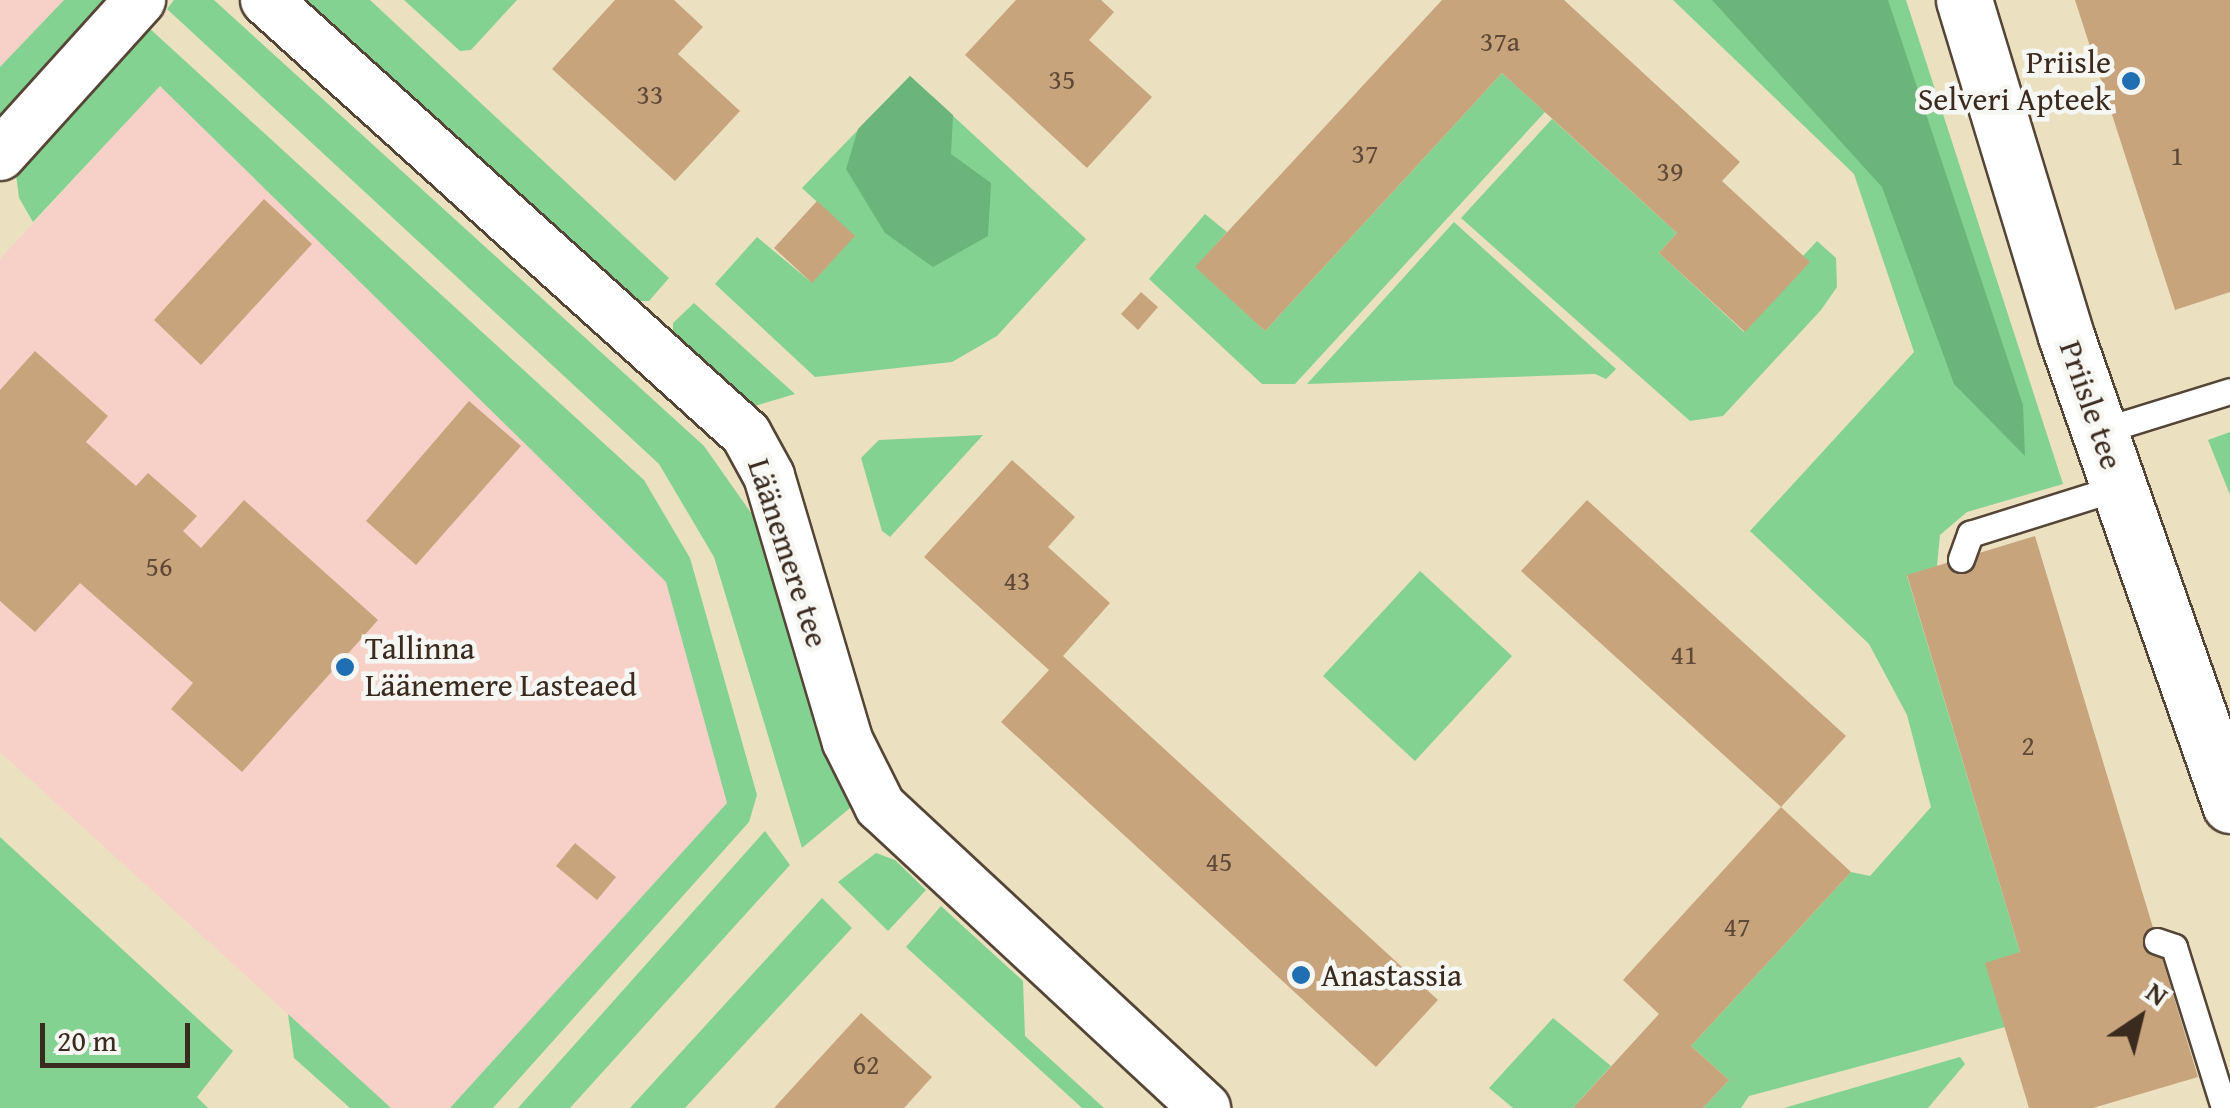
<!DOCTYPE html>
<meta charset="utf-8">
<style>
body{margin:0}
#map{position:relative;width:2230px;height:1108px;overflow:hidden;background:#ebe1c1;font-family:"Gentium Book Plus",serif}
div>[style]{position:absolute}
.built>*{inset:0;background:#f7d1c8}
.green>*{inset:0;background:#84d291}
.forest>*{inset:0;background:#6bb47b}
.building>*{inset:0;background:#c8a47d}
.roads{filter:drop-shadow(2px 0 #554536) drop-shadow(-2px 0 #554536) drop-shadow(0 2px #554536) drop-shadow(0 -2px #554536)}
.lane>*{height:25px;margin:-12.5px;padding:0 12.5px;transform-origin:12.5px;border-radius:12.5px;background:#fff}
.street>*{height:50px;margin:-25px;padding:0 25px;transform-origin:25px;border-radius:25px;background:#fff}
.secondary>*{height:55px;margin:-27.5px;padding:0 27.5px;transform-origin:27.5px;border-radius:27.5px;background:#fff}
.dots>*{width:28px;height:28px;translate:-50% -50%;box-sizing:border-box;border:5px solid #f6f6f2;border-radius:50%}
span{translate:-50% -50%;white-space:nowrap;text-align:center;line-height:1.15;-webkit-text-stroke:9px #f6f6f2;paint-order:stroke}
.number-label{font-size:28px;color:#5e4836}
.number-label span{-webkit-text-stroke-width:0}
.poi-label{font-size:32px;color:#3b2a1e}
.right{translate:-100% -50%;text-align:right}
.left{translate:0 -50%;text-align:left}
.street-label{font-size:32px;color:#3b2a1e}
.north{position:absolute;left:2090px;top:968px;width:100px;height:100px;-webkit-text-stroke:8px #f6f6f2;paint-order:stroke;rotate:35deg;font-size:28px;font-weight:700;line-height:40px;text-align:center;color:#3b2a1e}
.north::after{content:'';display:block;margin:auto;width:35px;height:45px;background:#3b2a1e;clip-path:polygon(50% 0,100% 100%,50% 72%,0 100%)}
.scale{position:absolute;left:40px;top:1023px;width:150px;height:45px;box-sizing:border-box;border:5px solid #3b2a1e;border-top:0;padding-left:12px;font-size:30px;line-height:35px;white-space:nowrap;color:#3b2a1e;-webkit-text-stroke:8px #f6f6f2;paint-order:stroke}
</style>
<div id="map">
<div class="built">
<div style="clip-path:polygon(0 0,64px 0,0 67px)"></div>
<div style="clip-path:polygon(160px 86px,666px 582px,727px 803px,450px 1108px,391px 1108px,0 752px,0 259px)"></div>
</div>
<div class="green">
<div style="clip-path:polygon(64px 0,109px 0,0 122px,0 67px)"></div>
<div style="clip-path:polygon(174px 0,214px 0,704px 446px,761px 527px,850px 808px,802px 848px,714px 557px,659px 464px,167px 9px)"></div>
<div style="clip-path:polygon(303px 0,370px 0,669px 278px,649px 301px,627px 301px)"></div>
<div style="clip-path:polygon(404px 0,517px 0,471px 50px,460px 51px)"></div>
<div style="clip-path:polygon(1673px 0,1906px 0,2063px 484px,1967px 512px,1940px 535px,1937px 566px,1907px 576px,2020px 952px,2005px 1027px,1749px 1096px,1741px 1108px,1703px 1108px,1729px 1080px,1691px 1046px,1851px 872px,1870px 876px,1931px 807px,1907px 715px,1869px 644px,1750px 531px,1914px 352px,1854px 174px)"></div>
<div style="clip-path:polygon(148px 27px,644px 480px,690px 558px,757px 795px,749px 822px,493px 1108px,450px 1108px,727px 803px,666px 582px,160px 86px,33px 222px,19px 198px,16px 174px)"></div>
<div style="clip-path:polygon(1502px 73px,1545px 112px,1295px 384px,1262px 384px,1149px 279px,1205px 214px,1227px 232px,1196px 267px,1265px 331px)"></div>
<div style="clip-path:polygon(910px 76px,1086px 239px,997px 336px,952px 362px,815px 377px,715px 284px,757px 237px,811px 282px,854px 236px,802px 188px)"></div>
<div style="clip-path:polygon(1552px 119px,1677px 233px,1659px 253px,1744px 332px,1809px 262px,1803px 256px,1817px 241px,1836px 258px,1837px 287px,1821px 310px,1723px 416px,1690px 421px,1461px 218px)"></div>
<div style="clip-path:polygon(1454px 222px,1616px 369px,1606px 379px,1595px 374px,1307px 384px)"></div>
<div style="clip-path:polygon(694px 303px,795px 394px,741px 410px,673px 348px,673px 323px)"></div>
<div style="clip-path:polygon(2230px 432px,2230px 495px,2208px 440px)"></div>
<div style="clip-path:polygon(983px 435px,890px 537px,882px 531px,861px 458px,879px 440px)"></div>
<div style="clip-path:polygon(1420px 571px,1512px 656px,1415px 761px,1323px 676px)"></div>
<div style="clip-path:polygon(765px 831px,790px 865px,570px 1108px,518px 1108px)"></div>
<div style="clip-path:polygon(0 837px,233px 1051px,197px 1097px,208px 1108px,0 1108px)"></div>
<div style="clip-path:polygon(876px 853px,895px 860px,926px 890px,888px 931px,838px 882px)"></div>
<div style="clip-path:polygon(822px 898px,852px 928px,685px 1108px,630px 1108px)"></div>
<div style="clip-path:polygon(941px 906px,1023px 981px,1025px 1036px,1104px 1108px,1082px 1108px,906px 947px)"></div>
<div style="clip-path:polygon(288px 1014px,391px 1108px,350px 1108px,294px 1058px)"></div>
<div style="clip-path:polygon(1553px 1018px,1611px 1066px,1573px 1108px,1513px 1108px,1489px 1088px)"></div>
<div style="clip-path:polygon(1960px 1057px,1965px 1064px,1928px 1108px,1784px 1108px)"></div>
</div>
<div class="forest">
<div style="clip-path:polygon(1712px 0,1888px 0,2023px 405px,2025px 456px,1954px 384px,1882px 187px)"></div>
<div style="clip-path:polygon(910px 76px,953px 115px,951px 154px,991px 183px,988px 236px,933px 267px,885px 233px,846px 169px,858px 129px)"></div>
</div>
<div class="building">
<div style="clip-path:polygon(615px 0,674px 0,703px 27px,678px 54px,740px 111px,675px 181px,552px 69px)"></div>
<div style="clip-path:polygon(1016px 0,1101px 0,1114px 12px,1089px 40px,1152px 97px,1087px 168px,965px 55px)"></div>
<div style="clip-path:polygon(1442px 0,1564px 0,1740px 162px,1722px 181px,1810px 262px,1745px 332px,1659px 253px,1677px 233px,1502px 73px,1265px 331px,1195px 267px)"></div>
<div style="clip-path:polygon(2075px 0,2230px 0,2230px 292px,2175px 310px)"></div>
<div style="clip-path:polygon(264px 199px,312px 244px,201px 365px,154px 320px)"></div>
<div style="clip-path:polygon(817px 201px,855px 236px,812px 283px,774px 248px)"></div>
<div style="clip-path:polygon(1141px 292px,1158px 307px,1138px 330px,1121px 314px)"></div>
<div style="clip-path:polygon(35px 351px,108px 416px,86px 442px,136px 486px,148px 473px,197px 516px,183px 531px,201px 548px,244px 500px,378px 620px,242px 772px,171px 709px,193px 683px,80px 583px,35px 632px,0 601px,0 390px)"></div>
<div style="clip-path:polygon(469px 401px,521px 446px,416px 565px,366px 521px)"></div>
<div style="clip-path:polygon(1012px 460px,1075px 517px,1048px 547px,1110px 603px,1063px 656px,1438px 1000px,1376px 1067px,1001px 722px,1049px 670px,924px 557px)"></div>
<div style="clip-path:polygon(1587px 500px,1846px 736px,1781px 807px,1521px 571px)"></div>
<div style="clip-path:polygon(2035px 536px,2198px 1077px,2093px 1108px,2029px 1108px,1985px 963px,2020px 952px,1907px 575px)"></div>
<div style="clip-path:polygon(1781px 807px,1851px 872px,1691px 1046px,1729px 1080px,1703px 1108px,1573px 1108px,1659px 1014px,1623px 980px)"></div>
<div style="clip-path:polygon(575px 843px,616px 877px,597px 900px,556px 866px)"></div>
<div style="clip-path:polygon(861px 1013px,932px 1077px,904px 1108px,774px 1108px)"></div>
</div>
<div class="roads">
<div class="lane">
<div style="left:2101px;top:431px;width:135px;rotate:-17.2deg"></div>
<div style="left:1961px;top:559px;width:27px;rotate:-70deg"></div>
<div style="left:1970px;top:534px;width:157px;rotate:-17.4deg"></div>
<div style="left:2157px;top:941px;width:18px;rotate:19deg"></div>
<div style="left:2174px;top:947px;width:169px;rotate:72.7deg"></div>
</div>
<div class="street">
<div style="left:266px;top:0;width:647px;rotate:42.12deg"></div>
<div style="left:746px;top:434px;width:48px;rotate:61.3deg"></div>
<div style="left:769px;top:476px;width:277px;rotate:73.5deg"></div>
<div style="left:848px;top:742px;width:72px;rotate:63.4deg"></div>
<div style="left:880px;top:806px;width:444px;rotate:42.9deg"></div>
<div style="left:0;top:155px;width:209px;rotate:-47.9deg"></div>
</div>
<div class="secondary">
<div style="left:1964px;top:0;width:351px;rotate:73.1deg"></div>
<div style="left:2066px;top:336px;width:497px;rotate:70.7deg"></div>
</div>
</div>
<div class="dots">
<div style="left:2131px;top:81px;background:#1f6fb2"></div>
<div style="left:345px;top:667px;background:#1f6fb2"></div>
<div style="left:1301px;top:975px;background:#1f6fb2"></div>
</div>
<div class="number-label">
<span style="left:1500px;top:41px">37a</span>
<span style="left:1062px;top:79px">35</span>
<span style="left:650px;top:94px">33</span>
<span style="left:1365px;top:153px">37</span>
<span style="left:2177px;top:155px">1</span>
<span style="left:1670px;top:171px">39</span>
<span style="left:159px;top:566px">56</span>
<span style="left:1017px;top:580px">43</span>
<span style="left:1684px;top:654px">41</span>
<span style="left:2028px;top:745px">2</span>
<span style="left:1219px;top:861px">45</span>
<span style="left:1737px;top:926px">47</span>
<span style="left:866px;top:1064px">62</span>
</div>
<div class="poi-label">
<span class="right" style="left:2111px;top:81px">Priisle<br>Selveri Apteek</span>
<span class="left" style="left:365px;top:667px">Tallinna<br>Läänemere Lasteaed</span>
<span class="left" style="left:1321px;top:975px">Anastassia</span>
</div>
<div class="street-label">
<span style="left:2091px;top:405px;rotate:71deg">Priisle tee</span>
<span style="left:788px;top:553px;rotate:72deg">Läänemere tee</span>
</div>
<div class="north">N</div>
<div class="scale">20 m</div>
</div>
